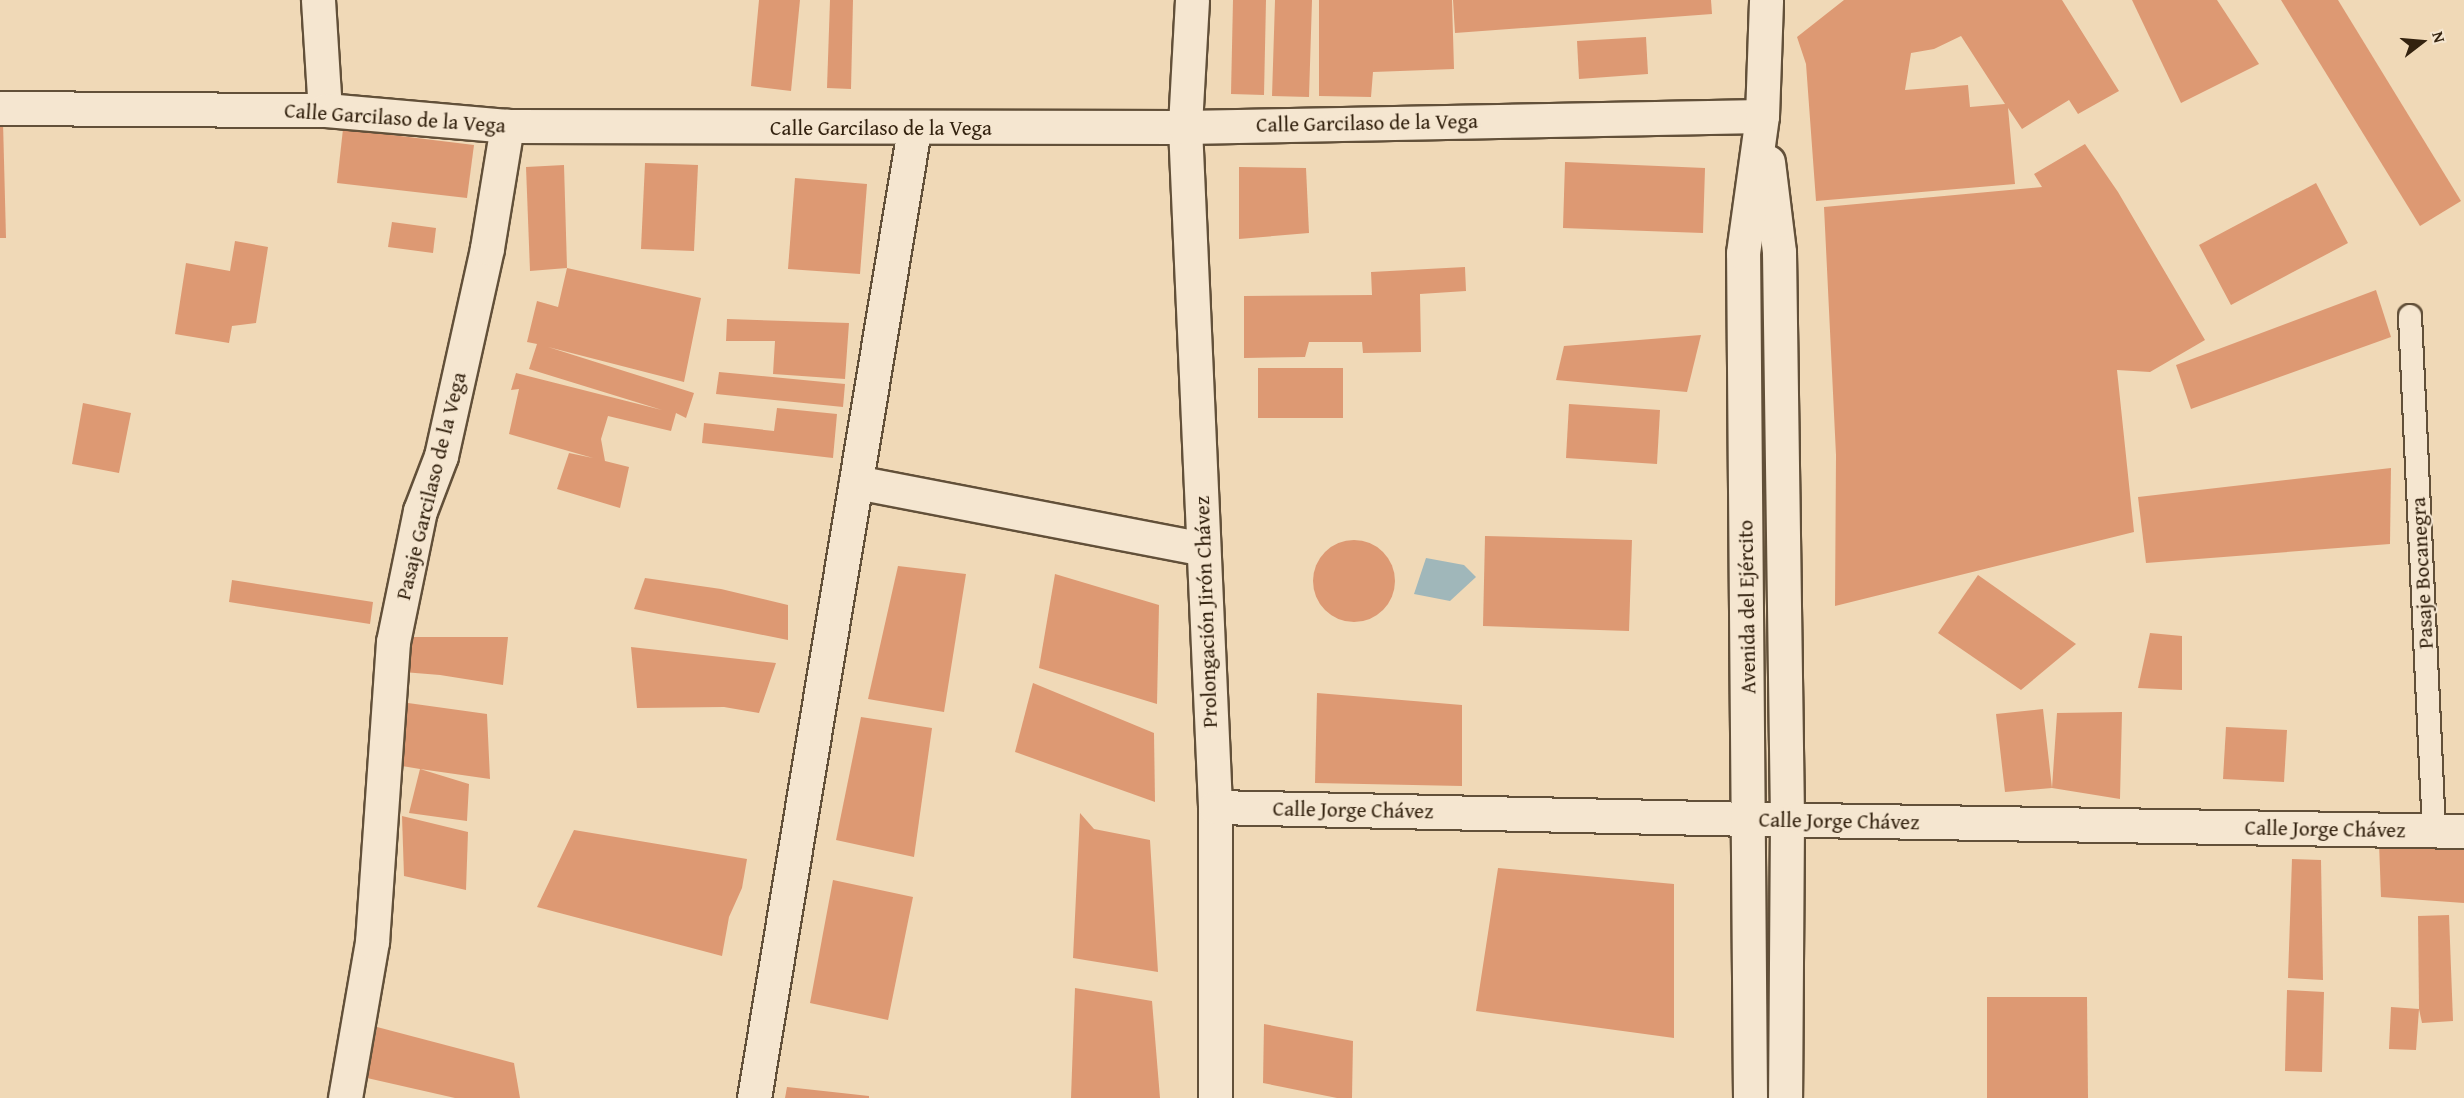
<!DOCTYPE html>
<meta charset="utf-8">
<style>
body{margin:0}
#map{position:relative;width:2464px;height:1098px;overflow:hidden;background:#f0d9b7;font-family:"Gentium Book Plus",serif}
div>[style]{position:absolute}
.water>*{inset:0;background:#a0b7ba}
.building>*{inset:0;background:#dd9973}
.round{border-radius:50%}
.roads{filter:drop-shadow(2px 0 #625039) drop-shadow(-2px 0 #625039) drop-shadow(0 2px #625039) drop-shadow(0 -2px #625039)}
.lane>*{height:22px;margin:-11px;padding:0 11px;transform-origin:11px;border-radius:11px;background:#f5e6d0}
.street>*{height:33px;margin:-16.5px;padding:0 16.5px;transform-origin:16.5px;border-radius:16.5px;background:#f5e6d0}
.secondary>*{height:33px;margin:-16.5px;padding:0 16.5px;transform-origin:16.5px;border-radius:16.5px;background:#f5e6d0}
span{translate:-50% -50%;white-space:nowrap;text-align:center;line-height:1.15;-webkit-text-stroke:4.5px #f5e6d0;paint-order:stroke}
.street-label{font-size:21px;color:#33220f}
.north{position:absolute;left:2392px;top:12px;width:60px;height:60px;-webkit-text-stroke:4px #f5e6d0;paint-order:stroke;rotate:74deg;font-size:16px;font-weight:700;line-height:24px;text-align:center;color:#33220f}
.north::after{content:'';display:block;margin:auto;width:21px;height:27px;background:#33220f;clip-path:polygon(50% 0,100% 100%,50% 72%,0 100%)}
</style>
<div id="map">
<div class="water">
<div style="clip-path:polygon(1426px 558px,1464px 565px,1476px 577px,1450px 601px,1414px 594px)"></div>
</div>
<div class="building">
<div style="clip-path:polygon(759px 0,800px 0,791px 91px,751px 86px)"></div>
<div style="clip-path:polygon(830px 0,853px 0,851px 89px,827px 88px)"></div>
<div style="clip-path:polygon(1233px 0,1266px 0,1264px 95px,1231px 94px)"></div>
<div style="clip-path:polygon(1275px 0,1312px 0,1309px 97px,1272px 96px)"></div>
<div style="clip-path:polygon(1319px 0,1452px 0,1454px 69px,1373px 72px,1371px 97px,1319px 96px)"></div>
<div style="clip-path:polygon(1453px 0,1711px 0,1712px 14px,1455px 33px)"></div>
<div style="clip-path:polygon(evenodd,1844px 0,2062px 0,2119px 91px,2078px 114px,2069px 100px,2022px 129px,2008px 108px,2015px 184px,1816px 201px,1806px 64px,1797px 37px,1844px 0,1961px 36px,2005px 104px,1970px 107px,1968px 85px,1905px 90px,1911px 53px,1934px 49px,1961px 36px)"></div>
<div style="clip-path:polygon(2132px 0,2217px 0,2259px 64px,2181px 103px)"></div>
<div style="clip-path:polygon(2281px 0,2338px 0,2461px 201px,2420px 226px)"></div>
<div style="clip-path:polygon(1646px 37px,1648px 74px,1579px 79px,1577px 41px)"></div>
<div style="clip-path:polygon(0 122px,3px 122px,6px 238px,0 238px)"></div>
<div style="clip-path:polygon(343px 129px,474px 145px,467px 198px,337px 183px)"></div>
<div style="clip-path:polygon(2085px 144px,2118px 192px,2205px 340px,2150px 372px,2117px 370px,2134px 532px,1835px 606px,1836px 455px,1824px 207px,2042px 187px,2034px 174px)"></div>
<div style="clip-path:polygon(1565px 162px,1705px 168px,1703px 233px,1563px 228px)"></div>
<div style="clip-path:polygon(645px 163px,698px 165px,694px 251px,641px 249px)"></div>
<div style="clip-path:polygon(564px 165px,567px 268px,530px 271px,526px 167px)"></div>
<div style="clip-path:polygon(1239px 167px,1306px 168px,1309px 233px,1239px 239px)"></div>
<div style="clip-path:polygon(795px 178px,867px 184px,860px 274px,788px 269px)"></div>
<div style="clip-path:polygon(2316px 183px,2348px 243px,2231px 305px,2199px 245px)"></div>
<div style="clip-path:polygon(392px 222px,436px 228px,433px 253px,388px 247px)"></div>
<div style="clip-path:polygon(235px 241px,268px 247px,256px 323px,232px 326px,229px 343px,175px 334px,186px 263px,230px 271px)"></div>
<div style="clip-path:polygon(1465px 267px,1466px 291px,1420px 294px,1421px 352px,1363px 353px,1362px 342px,1309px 342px,1305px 357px,1244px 358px,1244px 296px,1372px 295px,1371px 272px)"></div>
<div style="clip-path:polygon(567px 268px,701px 298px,684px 382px,548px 347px,694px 393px,686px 418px,676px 413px,671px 431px,608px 416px,601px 439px,605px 461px,629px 467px,620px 508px,557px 489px,569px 453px,593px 458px,509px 434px,519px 389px,511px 390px,516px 373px,662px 410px,529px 369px,537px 344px,527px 342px,537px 301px,558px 307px)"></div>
<div style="clip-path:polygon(2376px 290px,2391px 337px,2191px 409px,2176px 365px)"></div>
<div style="clip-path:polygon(727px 319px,849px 323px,845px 379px,773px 374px,775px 341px,726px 341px)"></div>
<div style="clip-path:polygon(1701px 335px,1687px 392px,1556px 380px,1564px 346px)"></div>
<div style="clip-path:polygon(1258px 368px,1343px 368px,1343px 418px,1258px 418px)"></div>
<div style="clip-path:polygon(719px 372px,845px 384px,843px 407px,716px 394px)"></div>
<div style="clip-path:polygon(83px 403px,131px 413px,119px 473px,72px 464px)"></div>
<div style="clip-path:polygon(1569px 404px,1660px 410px,1657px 464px,1566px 458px)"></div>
<div style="clip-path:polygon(777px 408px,837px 414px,833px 458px,702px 443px,704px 423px,774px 431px)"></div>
<div style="clip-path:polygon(2391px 468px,2390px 544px,2146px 563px,2138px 497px)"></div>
<div style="clip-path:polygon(1485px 536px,1632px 540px,1629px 631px,1483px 626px)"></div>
<div class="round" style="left:1313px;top:540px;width:82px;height:82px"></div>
<div style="clip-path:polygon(898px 566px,966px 574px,944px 712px,868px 699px)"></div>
<div style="clip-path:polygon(1055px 574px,1159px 605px,1157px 704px,1039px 668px)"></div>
<div style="clip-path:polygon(1978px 575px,2076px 644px,2021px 690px,1938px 633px)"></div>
<div style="clip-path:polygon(645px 578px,721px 589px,788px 605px,788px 640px,634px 609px)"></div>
<div style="clip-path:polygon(232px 580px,373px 602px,370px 624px,229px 602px)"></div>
<div style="clip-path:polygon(2150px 633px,2182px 636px,2182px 690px,2138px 688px)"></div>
<div style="clip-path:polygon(409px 637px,508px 637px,503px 685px,440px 675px,403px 672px)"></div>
<div style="clip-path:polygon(631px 647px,776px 663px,759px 713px,724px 707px,637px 708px)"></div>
<div style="clip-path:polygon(1033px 683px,1154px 733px,1155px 802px,1015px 752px)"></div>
<div style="clip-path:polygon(1317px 693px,1462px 705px,1462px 786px,1315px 783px)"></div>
<div style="clip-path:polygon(408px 703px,487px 714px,490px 779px,420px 769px,469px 784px,467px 821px,409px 813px,420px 769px,396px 765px)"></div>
<div style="clip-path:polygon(2043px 709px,2052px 788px,2057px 713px,2122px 712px,2120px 799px,2052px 788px,2005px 792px,1996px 714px)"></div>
<div style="clip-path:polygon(861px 717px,932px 728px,914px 857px,836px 840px)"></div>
<div style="clip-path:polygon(2226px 727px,2287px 730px,2284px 782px,2223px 779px)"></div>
<div style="clip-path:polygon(1080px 813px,1094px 829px,1150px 840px,1158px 972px,1073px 958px)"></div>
<div style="clip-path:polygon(402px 816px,468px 832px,466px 890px,404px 876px)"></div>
<div style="clip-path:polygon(574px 830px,747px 859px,742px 888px,729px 917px,722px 956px,537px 907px)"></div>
<div style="clip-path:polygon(2379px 843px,2464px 843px,2464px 903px,2381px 897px)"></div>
<div style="clip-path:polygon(2292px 859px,2321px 860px,2323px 980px,2288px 978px)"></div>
<div style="clip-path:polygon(1498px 868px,1674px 884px,1674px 1038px,1476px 1011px)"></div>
<div style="clip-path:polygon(833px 880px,913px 897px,888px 1020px,810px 1003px)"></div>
<div style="clip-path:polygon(2449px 915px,2453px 1021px,2422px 1023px,2419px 1009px,2418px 916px)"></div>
<div style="clip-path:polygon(1075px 988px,1152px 1001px,1160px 1098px,1071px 1098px)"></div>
<div style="clip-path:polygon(2287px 990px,2324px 992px,2322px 1072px,2285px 1071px)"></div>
<div style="clip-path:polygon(1987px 997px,2087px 997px,2088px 1098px,1987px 1098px)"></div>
<div style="clip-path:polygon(2391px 1007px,2419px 1009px,2416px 1050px,2389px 1049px)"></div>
<div style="clip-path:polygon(1264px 1024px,1353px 1041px,1352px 1098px,1337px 1098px,1263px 1083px)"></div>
<div style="clip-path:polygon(377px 1027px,514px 1063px,520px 1098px,455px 1098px,367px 1078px)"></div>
<div style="clip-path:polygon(787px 1087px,869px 1096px,869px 1098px,785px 1098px)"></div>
</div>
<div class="roads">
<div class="lane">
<div style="left:2410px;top:316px;width:515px;rotate:87.33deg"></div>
</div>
<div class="street">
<div style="left:1192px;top:0;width:127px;rotate:93.2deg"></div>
<div style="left:1185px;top:127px;width:681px;rotate:87.47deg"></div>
<div style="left:1215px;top:807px;width:291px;rotate:90deg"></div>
<div style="left:0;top:108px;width:325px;rotate:0.4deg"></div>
<div style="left:856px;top:482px;width:353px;rotate:10.9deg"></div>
<div style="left:1215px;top:807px;width:535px;rotate:1.28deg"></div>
<div style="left:1750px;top:819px;width:714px;rotate:0.96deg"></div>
<div style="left:345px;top:1098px;width:158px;rotate:-80.2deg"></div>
<div style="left:372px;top:942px;width:301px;rotate:-86deg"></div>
<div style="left:393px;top:642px;width:134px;rotate:-78.4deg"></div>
<div style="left:420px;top:511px;width:59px;rotate:-69.1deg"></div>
<div style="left:441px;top:456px;width:213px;rotate:-77.5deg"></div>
<div style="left:487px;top:248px;width:124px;rotate:-80.7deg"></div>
<div style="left:754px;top:1098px;width:982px;rotate:-80.62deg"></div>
</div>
<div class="secondary">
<div style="left:318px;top:0;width:110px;rotate:86.4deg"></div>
<div style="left:325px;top:110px;width:183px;rotate:5deg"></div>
<div style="left:507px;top:126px;width:678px;rotate:0.08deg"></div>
<div style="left:1185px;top:127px;width:577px;rotate:-1.09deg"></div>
<div style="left:1768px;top:162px;width:91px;rotate:83deg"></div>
<div style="left:1779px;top:252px;width:568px;rotate:89.19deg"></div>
<div style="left:1787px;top:820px;width:278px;rotate:90.4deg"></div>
<div style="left:1750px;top:1098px;width:845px;rotate:-90.47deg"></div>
<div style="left:1743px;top:253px;width:138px;rotate:-82.1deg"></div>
<div style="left:1762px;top:116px;width:116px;rotate:-88deg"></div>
</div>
</div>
<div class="street-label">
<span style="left:395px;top:118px;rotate:4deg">Calle Garcilaso de la Vega</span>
<span style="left:1367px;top:123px;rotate:-1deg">Calle Garcilaso de la Vega</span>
<span style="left:881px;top:128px">Calle Garcilaso de la Vega</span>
<span style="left:431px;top:486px;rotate:-76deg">Pasaje Garcilaso de la Vega</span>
<span style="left:2422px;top:573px;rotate:-93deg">Pasaje Bocanegra</span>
<span style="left:1747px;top:607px;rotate:-91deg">Avenida del Ejército</span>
<span style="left:1206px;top:612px;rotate:-92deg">Prolongación Jirón Chávez</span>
<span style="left:1353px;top:810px;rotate:1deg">Calle Jorge Chávez</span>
<span style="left:1839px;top:821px;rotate:1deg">Calle Jorge Chávez</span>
<span style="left:2325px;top:829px;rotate:1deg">Calle Jorge Chávez</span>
</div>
<div class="north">N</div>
</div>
